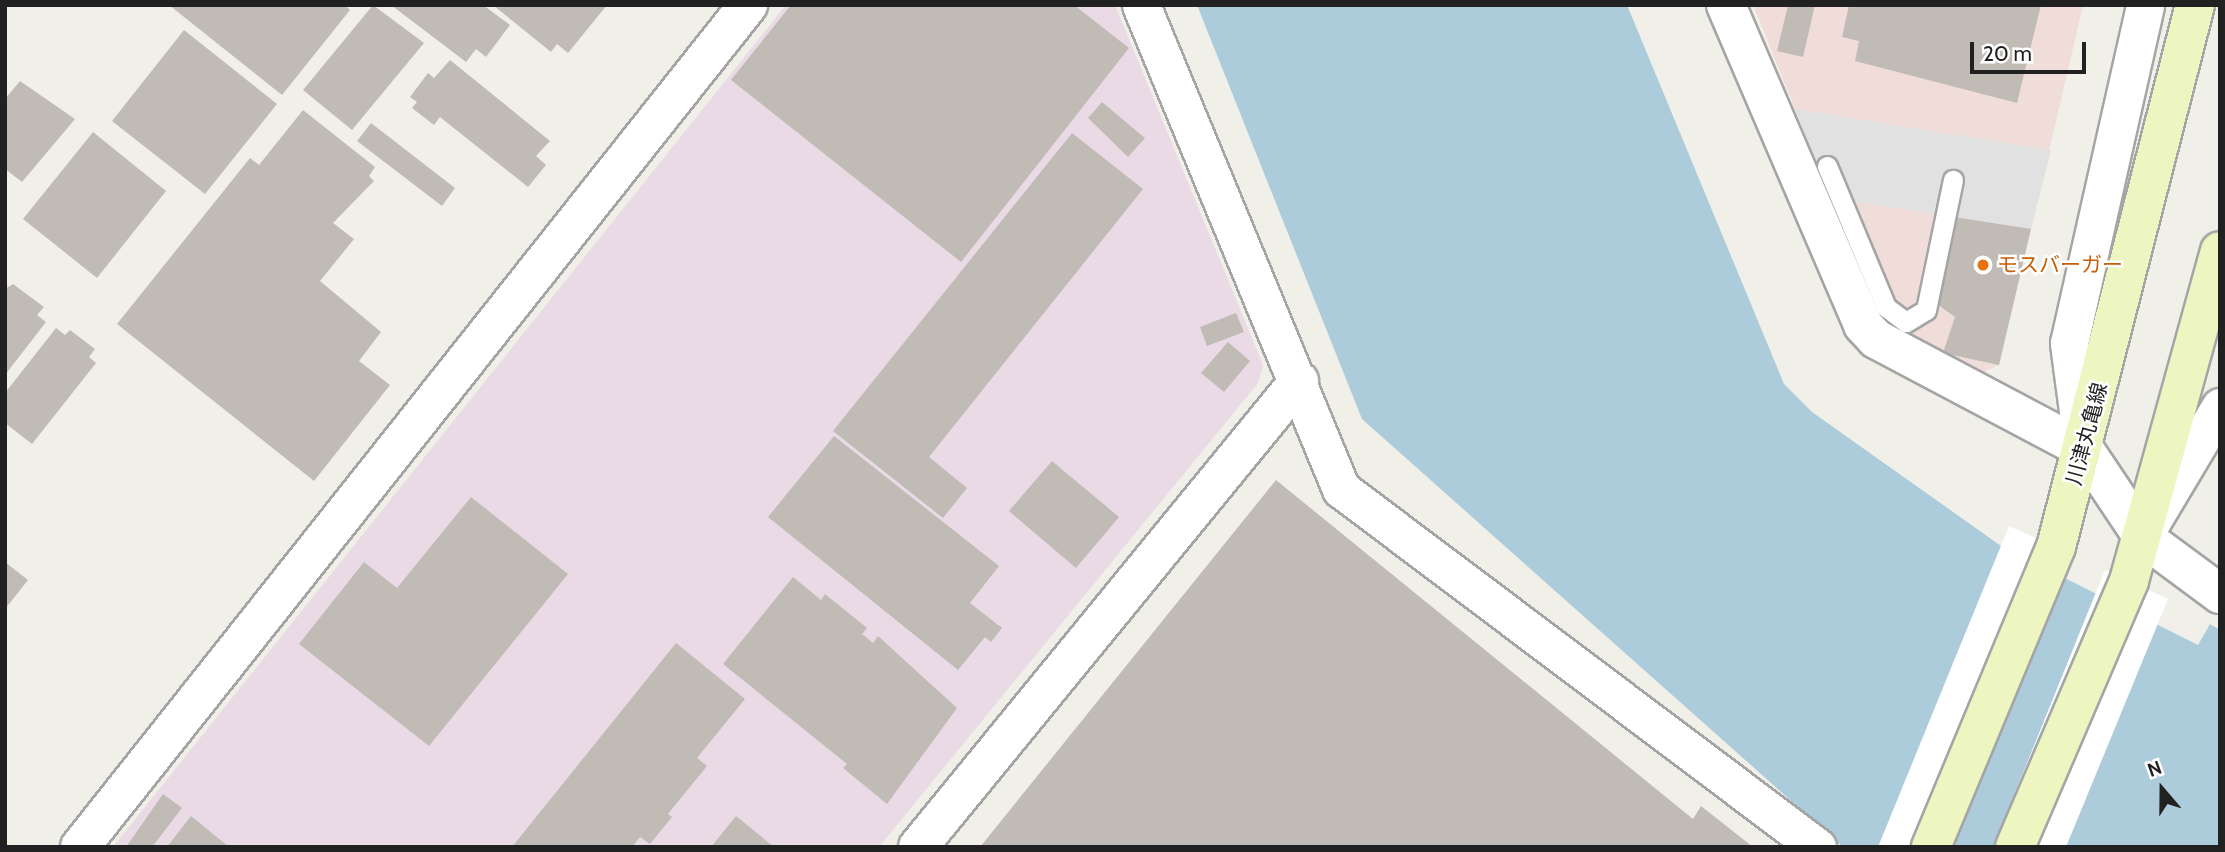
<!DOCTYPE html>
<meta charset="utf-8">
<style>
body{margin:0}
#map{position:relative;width:2225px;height:852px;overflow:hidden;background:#f0efe8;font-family:Cabin,"Noto Sans JP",sans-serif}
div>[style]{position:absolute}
.commercial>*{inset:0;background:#f0dcd9}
.industrial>*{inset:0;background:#e9dae5}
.parking>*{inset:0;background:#e1e1e1}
.water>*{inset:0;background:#accbdb}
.pier>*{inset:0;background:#fff}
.building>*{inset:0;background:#c1bbb5}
.roads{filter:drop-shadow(2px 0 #a5a5a5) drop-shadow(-2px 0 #a5a5a5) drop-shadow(0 2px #a5a5a5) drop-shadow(0 -2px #a5a5a5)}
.service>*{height:19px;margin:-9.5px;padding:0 9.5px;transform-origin:9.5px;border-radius:9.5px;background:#fff}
.minor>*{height:37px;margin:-18.5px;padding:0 18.5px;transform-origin:18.5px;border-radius:18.5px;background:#fff}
.tertiary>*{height:38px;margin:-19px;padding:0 19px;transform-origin:19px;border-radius:19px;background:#fff}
.secondary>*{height:38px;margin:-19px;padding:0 19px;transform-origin:19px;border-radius:19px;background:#edf6c1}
.dots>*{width:19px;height:19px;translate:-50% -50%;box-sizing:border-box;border:4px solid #fff;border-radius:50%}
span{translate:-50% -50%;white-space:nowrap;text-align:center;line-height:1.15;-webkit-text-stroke:5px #fff;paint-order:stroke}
.food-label{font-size:21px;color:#c56008}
.left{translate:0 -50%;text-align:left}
.street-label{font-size:21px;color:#212121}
.frame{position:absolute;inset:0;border:7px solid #212121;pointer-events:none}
.north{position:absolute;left:2127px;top:754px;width:70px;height:70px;-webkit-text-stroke:5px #fff;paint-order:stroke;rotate:340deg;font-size:19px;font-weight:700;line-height:28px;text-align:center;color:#212121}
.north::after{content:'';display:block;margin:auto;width:24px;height:32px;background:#212121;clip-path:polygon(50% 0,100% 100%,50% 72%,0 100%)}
.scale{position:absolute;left:1970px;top:42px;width:116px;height:32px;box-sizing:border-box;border:4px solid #212121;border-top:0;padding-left:9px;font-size:21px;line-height:24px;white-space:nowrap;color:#212121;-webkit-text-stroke:5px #fff;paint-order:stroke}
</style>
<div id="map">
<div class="commercial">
<div style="clip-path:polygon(1753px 5px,2083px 5px,1999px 365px,1975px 376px,1897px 336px,1880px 318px)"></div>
</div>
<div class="industrial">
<div style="clip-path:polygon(786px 5px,1115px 5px,1263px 365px,1258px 383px,879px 847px,113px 847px)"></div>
</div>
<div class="parking">
<div style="clip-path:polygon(1795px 109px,2051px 150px,2031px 229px,1832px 198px)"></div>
</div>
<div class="water">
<div style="clip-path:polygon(1197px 5px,1627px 5px,1784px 384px,1812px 412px,2001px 546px,2198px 645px,2210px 624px,2220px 630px,2220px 847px,1843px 847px,1362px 419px)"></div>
</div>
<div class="pier">
<div style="clip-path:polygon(2009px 526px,2069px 553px,1949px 847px,1878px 847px)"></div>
<div style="clip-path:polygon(2105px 570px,2168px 599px,2066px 847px,1993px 847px)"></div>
</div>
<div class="building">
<div style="clip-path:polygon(169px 5px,345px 5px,350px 10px,282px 95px)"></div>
<div style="clip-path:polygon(373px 5px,424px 43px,352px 130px,303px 90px)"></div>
<div style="clip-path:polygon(391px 5px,483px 5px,510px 25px,486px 57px,476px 49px,466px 62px)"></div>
<div style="clip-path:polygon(493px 5px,607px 5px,568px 53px,557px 44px,551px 52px)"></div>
<div style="clip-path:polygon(791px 5px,1074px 5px,1129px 48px,961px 262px,731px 80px)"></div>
<div style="clip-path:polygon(1788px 5px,1815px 5px,1803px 57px,1777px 51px)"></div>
<div style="clip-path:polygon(1849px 5px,2041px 5px,2017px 103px,1855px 61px,1859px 41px,1842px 37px)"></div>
<div style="clip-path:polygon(184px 30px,277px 104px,205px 194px,112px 121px)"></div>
<div style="clip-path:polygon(450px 60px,550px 141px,536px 156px,546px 165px,528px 187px,440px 117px,434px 125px,412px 108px,417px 102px,410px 97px,428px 73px,434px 78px)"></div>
<div style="clip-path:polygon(20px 81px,75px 119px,22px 182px,5px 169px,5px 99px)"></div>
<div style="clip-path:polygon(1102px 102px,1145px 138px,1128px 157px,1088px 118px)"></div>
<div style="clip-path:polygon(303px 110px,375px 167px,369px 176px,374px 181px,333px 223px,354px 239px,320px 281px,381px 332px,359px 361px,390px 385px,314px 481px,117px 324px,250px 158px,259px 165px)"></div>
<div style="clip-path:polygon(371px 123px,455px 188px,442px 206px,357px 141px)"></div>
<div style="clip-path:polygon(93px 132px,166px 191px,97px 278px,23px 219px)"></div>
<div style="clip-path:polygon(1072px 133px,1143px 189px,929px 457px,967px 488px,943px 518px,833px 431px)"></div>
<div style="clip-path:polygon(1954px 217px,2031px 229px,1999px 365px,1943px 353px,1955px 317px,1934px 302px)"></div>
<div style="clip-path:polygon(13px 284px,44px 307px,37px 315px,46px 322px,5px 375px,5px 289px)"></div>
<div style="clip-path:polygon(1236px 313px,1244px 332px,1207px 346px,1200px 327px)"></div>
<div style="clip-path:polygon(56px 328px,65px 335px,70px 330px,95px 349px,89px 357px,96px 363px,32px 444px,5px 423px,5px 393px)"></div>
<div style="clip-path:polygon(1228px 342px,1250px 361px,1224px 392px,1201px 373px)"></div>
<div style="clip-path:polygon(834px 436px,999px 566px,970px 603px,1002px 628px,991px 642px,985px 637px,958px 670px,768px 517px)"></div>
<div style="clip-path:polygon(1052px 461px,1119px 517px,1076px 568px,1009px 511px)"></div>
<div style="clip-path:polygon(1276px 480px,1693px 819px,1701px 806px,1753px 847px,980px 847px)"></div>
<div style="clip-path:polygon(471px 497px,568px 574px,429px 746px,299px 644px,364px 562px,397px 588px)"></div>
<div style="clip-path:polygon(5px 562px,28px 580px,5px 609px)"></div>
<div style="clip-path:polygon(793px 577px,821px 600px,825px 594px,867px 628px,862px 634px,873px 643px,878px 636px,957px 708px,887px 804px,843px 768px,847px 764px,723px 664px)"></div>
<div style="clip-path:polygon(676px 643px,745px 699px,697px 758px,707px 766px,668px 814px,672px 817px,650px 844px,640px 837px,632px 847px,512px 847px)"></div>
<div style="clip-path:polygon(163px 794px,182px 808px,152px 847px,126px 847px)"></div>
<div style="clip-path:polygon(191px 816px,229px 847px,167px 847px)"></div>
<div style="clip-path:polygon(736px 816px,774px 847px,711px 847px)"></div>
</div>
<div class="roads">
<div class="service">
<div style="left:1827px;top:166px;width:153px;rotate:67.3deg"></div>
<div style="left:1886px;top:307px;width:25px;rotate:37deg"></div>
<div style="left:1906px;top:322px;width:23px;rotate:-31deg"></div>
<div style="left:1926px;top:310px;width:133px;rotate:-78.3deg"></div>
</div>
<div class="minor">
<div style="left:1141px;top:5px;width:524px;rotate:67.55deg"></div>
<div style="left:1341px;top:489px;width:596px;rotate:36.95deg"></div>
<div style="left:2082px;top:441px;width:99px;rotate:-97.6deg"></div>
<div style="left:2069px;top:343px;width:346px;rotate:-77.3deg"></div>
<div style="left:2152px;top:521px;width:133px;rotate:-59.2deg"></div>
</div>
<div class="tertiary">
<div style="left:1726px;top:5px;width:348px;rotate:66.8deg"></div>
<div style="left:1863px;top:325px;width:19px;rotate:47deg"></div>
<div style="left:1876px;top:339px;width:235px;rotate:27.9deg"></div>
<div style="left:2084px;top:449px;width:106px;rotate:56.2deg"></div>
<div style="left:2143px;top:537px;width:96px;rotate:36.5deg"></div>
<div style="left:80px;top:847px;width:1075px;rotate:-51.57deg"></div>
<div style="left:918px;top:847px;width:602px;rotate:-50.73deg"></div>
</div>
<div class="secondary">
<div style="left:1931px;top:847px;width:325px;rotate:-67.4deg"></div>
<div style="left:2056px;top:547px;width:560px;rotate:-75.62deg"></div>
<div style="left:2015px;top:847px;width:289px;rotate:-66.8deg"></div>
<div style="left:2129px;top:581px;width:342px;rotate:-74.6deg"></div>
</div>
</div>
<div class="dots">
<div style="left:1983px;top:265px;background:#e8710a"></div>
</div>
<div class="food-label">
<span class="left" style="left:1997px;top:265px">モスバーガー</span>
</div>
<div class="street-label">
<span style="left:2087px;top:434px;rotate:-75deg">川津丸亀線</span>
</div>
<div class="frame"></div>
<div class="north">N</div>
<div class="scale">20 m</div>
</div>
